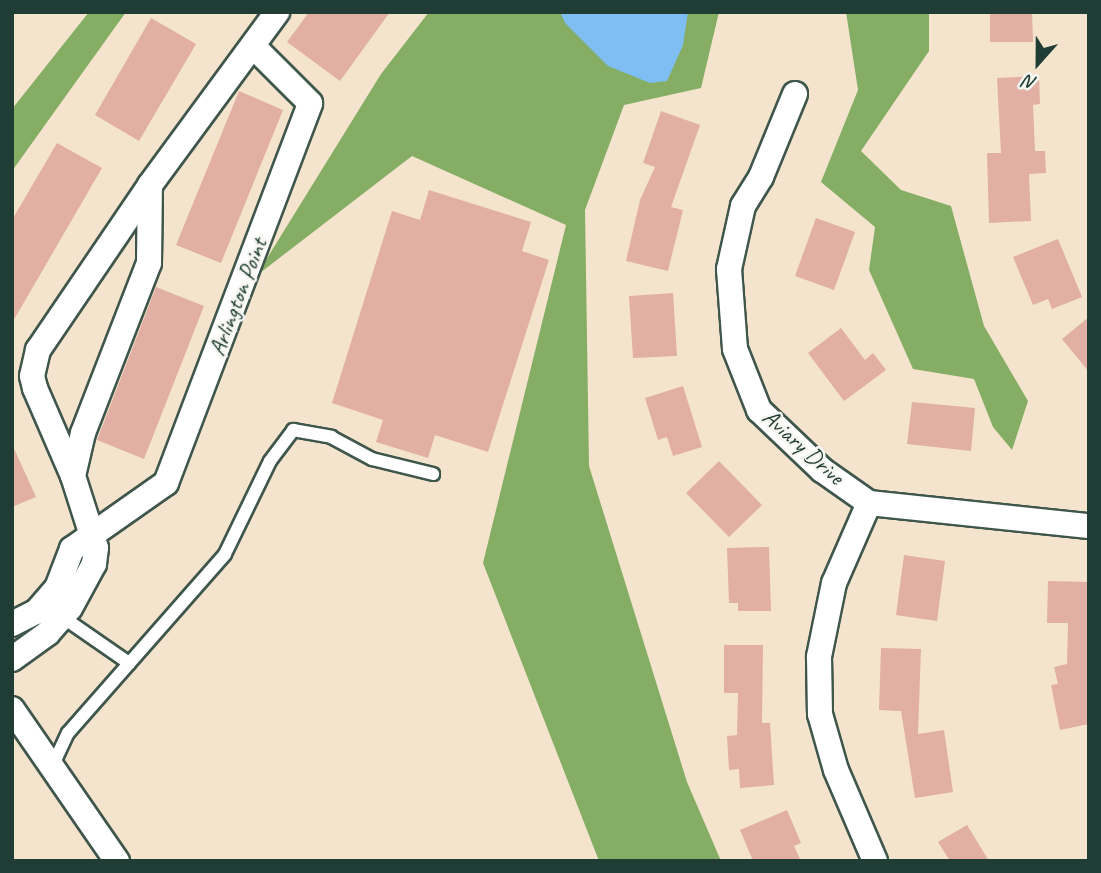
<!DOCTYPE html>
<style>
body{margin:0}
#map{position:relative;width:1101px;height:873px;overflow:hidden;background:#f4e4ce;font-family:Caveat,sans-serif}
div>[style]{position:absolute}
.forest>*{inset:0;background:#85ad64}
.water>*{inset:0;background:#7fbef3}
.building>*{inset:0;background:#e1afa3}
.roads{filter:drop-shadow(2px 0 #3f564b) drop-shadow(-2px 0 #3f564b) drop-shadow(0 2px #3f564b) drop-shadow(0 -2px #3f564b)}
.service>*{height:12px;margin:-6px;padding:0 6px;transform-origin:6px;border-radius:6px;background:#fff}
.minor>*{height:24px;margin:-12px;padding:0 12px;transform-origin:12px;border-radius:12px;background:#fff}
span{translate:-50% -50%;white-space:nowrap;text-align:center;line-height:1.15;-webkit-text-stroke:5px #f6f6f2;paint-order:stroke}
.street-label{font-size:24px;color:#1f3d34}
.frame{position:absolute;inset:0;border:14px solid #1f3d34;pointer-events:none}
.north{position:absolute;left:1003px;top:28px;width:70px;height:70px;-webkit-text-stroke:5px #f6f6f2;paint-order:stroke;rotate:201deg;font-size:19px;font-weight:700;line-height:28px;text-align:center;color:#1f3d34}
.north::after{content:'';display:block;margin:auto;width:24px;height:32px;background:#1f3d34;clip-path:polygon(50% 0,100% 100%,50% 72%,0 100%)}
</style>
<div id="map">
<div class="forest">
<div style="clip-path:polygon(89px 12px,126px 12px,12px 171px,12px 109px)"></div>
<div style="clip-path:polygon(429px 12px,719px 12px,701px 88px,624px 105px,585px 210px,589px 466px,687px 782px,721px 861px,599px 861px,483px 563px,566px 225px,412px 156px,256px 276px,381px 74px)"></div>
<div style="clip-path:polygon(846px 12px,929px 12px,929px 51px,861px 151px,901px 190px,951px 206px,984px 326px,1028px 401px,1012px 450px,993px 427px,974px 379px,913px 369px,869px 270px,875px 227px,821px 182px,858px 90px)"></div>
</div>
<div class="water">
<div style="clip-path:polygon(560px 12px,688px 12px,683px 45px,667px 81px,650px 83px,608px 66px,565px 23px)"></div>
</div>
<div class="building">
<div style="clip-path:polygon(309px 12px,390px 12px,340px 81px,287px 42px)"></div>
<div style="clip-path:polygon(990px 12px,1032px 12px,1033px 42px,990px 42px)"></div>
<div style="clip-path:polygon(151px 18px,196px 44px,139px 141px,95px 115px)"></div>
<div style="clip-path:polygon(1039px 76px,1040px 104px,1033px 105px,1035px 151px,1045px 151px,1046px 173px,1029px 174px,1031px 221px,989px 223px,987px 153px,1001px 153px,997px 78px)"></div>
<div style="clip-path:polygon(239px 91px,283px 110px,221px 263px,176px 245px)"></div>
<div style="clip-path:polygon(661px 111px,700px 125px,671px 207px,683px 210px,668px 271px,626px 261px,640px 200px,655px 167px,643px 163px)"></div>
<div style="clip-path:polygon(57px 143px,102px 168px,12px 323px,12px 220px)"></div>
<div style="clip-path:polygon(429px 190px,531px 222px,522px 251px,549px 260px,488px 452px,435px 435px,428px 458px,376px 442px,383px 420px,332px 403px,392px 211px,420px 220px)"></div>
<div style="clip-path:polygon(816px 218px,855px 232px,834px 290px,795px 276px)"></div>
<div style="clip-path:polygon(1058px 239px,1082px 297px,1052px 309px,1048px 299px,1033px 305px,1013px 257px)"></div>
<div style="clip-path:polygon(156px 287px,204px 306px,144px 459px,97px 440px)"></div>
<div style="clip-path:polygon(673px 293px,677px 356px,633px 358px,629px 296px)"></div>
<div style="clip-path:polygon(1089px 317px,1089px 372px,1062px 339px)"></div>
<div style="clip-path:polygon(841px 328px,865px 360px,873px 353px,886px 370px,844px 401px,808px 353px)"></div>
<div style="clip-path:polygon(683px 386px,702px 447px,673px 456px,667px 437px,658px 440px,645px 398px)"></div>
<div style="clip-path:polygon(912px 402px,975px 408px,971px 451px,907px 444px)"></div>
<div style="clip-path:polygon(12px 444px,36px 497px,12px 507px)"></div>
<div style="clip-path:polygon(719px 461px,762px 505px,729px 537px,686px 493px)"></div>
<div style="clip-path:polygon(769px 547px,771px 611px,738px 611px,738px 603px,729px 603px,727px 548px)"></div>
<div style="clip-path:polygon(904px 555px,945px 561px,937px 621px,896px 615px)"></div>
<div style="clip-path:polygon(1048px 581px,1089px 582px,1089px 724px,1060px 730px,1051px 685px,1058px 684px,1054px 667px,1067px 664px,1068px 623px,1047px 623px)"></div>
<div style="clip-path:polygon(724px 645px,763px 645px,762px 723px,770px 723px,774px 785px,740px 788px,739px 769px,729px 770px,727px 736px,737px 735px,738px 693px,724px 693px)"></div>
<div style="clip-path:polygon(881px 648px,921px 649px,918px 734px,944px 730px,953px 792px,915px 798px,901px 711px,879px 710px)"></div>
<div style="clip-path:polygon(787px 810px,801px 843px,794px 846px,801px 861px,753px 861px,740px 830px)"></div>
<div style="clip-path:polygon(967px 825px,989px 861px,950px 861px,938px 842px)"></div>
</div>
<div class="roads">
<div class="service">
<div style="left:61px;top:616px;width:83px;rotate:34.7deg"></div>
<div style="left:52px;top:767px;width:38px;rotate:-65deg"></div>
<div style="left:68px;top:733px;width:238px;rotate:-48.7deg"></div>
<div style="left:225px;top:554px;width:103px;rotate:-64.2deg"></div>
<div style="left:270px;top:461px;width:39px;rotate:-53deg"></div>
<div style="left:293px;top:430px;width:39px;rotate:10deg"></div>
<div style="left:331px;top:437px;width:47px;rotate:28.2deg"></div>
<div style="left:372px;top:459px;width:63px;rotate:13.8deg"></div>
</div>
<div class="minor">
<div style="left:795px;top:94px;width:90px;rotate:112.3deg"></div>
<div style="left:761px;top:177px;width:34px;rotate:122deg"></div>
<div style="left:743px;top:206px;width:65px;rotate:102.5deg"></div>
<div style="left:729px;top:269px;width:80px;rotate:85.7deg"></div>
<div style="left:735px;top:349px;width:66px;rotate:68.5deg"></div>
<div style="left:759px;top:410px;width:87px;rotate:43.6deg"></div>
<div style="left:822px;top:470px;width:57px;rotate:35.1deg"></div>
<div style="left:869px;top:503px;width:221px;rotate:6deg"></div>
<div style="left:73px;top:476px;width:44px;rotate:-76.9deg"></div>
<div style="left:83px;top:433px;width:182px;rotate:-68.8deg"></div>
<div style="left:149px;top:263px;width:78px;rotate:-89.3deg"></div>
<div style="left:869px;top:503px;width:87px;rotate:113.6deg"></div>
<div style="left:834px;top:583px;width:76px;rotate:101.5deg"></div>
<div style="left:819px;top:657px;width:57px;rotate:89deg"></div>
<div style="left:820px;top:714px;width:58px;rotate:74.1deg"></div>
<div style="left:836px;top:770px;width:99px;rotate:66.8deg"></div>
<div style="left:12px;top:624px;width:27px;rotate:-27deg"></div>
<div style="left:36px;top:612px;width:32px;rotate:-49deg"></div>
<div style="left:57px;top:588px;width:42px;rotate:-69deg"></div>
<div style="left:72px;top:549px;width:115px;rotate:-35.1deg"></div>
<div style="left:166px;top:483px;width:406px;rotate:-69.2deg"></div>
<div style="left:310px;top:103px;width:81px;rotate:-135deg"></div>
<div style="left:12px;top:659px;width:44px;rotate:-35.8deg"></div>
<div style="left:48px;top:633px;width:33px;rotate:-49deg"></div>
<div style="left:70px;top:608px;width:50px;rotate:-61.4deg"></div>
<div style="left:94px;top:564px;width:16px;rotate:-83deg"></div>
<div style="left:96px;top:548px;width:76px;rotate:-107.7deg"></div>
<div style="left:73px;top:476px;width:96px;rotate:-113.4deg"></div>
<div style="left:35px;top:388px;width:12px;rotate:-104deg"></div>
<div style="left:32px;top:376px;width:27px;rotate:-77deg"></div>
<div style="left:38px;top:350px;width:199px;rotate:-55.8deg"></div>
<div style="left:150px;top:185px;width:215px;rotate:-53.7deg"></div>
<div style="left:12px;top:709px;width:185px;rotate:55.4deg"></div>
</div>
</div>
<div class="street-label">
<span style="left:238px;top:297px;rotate:-69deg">Arlington Point</span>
<span style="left:803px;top:447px;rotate:42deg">Aviary Drive</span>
</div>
<div class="frame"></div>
<div class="north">N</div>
</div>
